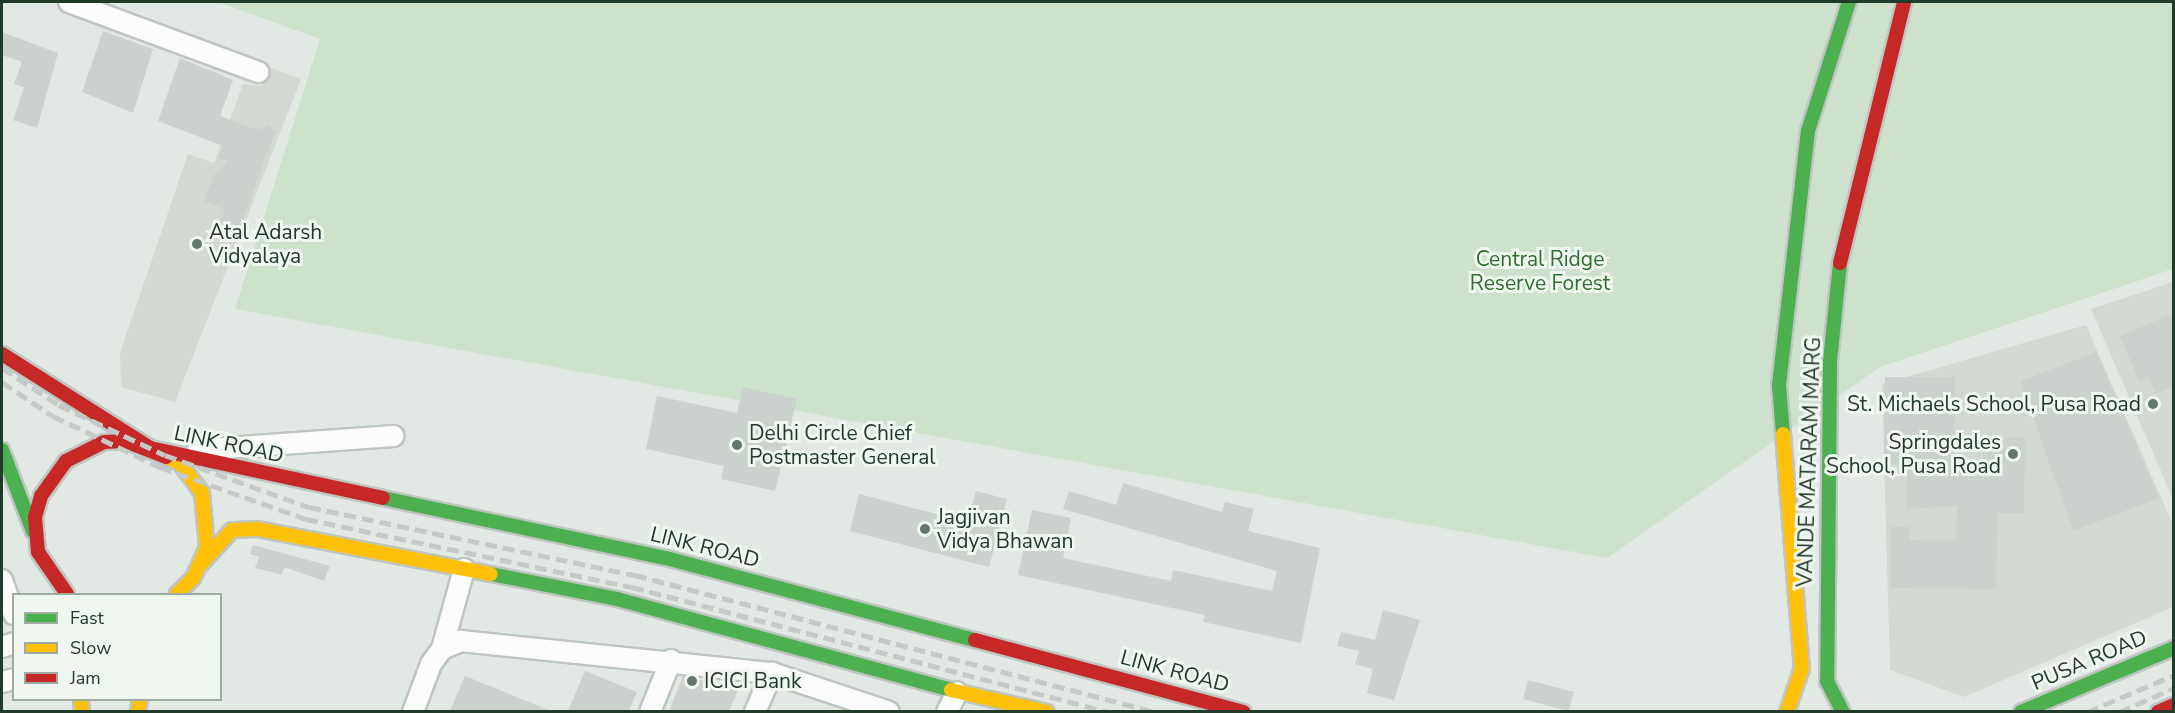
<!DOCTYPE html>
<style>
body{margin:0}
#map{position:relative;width:2175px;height:713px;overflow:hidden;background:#e2e8e3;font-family:"Nunito Sans",sans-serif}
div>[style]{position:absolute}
.built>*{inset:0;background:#d1d9d2}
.green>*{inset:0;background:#cee1cc}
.building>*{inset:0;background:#cbd1cc}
.roads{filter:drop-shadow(2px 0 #bfc5c0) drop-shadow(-2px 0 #bfc5c0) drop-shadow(0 2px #bfc5c0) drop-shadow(0 -2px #bfc5c0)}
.street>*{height:20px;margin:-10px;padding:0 10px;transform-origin:10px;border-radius:10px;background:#fbfcfb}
.fast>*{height:14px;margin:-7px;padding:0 7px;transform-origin:7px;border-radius:7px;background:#4caf50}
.slow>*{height:14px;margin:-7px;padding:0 7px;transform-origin:7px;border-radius:7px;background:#ffc107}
.jam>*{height:14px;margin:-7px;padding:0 7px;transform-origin:7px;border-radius:7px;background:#c62828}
.rail>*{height:4.5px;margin-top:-2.25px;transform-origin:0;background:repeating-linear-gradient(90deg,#c6cac7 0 12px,transparent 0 18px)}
.dots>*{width:16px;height:16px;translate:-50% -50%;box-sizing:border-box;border:3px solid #f0f7f1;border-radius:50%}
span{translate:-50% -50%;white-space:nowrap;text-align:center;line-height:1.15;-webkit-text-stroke:6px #f0f7f1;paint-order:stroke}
.poi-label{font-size:21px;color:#223a2a}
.left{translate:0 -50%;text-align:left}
.right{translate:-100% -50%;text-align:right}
.park-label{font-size:21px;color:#2f6f2e}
.street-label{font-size:21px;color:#223a2a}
.frame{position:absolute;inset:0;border:3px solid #223a2a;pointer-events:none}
.legend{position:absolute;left:12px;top:593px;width:210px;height:108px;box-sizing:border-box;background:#f0f7f1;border:2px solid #9eaba1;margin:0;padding:8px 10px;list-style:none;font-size:18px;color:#223a2a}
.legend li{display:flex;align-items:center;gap:12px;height:30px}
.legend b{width:30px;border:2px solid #9eaba1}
</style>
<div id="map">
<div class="built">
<div style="clip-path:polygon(271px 68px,301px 79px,175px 402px,121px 387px,120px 353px,188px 154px,214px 163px,243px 84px,262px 86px)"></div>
<div style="clip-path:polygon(2173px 282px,2173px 499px,2091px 309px)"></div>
<div style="clip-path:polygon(2086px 325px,2173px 525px,2173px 607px,1964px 697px,1890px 670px,1882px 384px)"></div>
</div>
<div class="green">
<div style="clip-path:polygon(218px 2px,2173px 2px,2173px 269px,1880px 367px,1607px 558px,235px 309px,320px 39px)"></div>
</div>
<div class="building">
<div style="clip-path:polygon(103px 31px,153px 49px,133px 113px,82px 92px)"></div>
<div style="clip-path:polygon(2px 32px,58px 53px,37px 128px,13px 120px,24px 87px,14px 84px,22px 62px,2px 55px)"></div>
<div style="clip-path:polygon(180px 58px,233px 80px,220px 116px,256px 130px,269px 125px,275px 132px,235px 241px,215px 234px,225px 209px,204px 201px,213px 176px,228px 161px,218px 158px,223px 146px,158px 121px)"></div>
<div style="clip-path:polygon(2174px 313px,2174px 386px,2156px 394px,2149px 377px,2139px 381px,2120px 336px)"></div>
<div style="clip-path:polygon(2096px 352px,2159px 498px,2073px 531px,2021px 381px)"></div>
<div style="clip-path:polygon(1885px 377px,1955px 377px,1954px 464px,1983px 464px,1983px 437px,2025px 437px,2024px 513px,1997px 513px,1996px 589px,1890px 588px,1890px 527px,1910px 527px,1910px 540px,1956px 541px,1957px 506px,1907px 509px,1907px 464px,1884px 464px)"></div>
<div style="clip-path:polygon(743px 387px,797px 399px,775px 491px,721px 479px,724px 466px,646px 449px,657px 396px,737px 413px)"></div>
<div style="clip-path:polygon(1123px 483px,1222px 512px,1225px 502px,1254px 509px,1248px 531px,1320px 548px,1301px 643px,1203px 622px,1205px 615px,1018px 575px,1032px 510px,1071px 518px,1063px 558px,1171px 581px,1173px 570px,1272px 591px,1277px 571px,1063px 509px,1069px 491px,1116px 505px)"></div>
<div style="clip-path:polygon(976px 491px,1007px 499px,989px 567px,850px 531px,859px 494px,968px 522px)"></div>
<div style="clip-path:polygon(253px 545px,330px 566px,324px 581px,284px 567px,282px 575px,255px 568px,259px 557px,250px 554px)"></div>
<div style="clip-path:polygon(1383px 610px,1420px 620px,1394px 700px,1367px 693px,1373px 669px,1355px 664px,1359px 651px,1337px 646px,1341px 632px,1375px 640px)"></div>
<div style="clip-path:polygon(585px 671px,637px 692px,629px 711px,568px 711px)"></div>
<div style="clip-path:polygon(465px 676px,551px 711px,450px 711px)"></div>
<div style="clip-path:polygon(683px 676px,739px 688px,729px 711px,669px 711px)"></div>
<div style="clip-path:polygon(1528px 680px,1574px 692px,1568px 711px,1523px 699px)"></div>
</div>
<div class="roads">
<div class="street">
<div style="left:69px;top:2px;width:202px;rotate:20.3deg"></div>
<div style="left:198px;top:450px;width:196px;rotate:-4.1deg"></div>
<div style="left:2px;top:580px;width:36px;rotate:71deg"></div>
<div style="left:2px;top:647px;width:13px;rotate:-18deg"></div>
<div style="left:442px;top:649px;width:83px;rotate:-74.6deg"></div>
<div style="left:2px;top:682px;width:12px;rotate:-14deg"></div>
<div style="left:413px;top:712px;width:51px;rotate:-69.4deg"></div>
<div style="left:431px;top:664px;width:19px;rotate:-54deg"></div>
<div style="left:442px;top:649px;width:21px;rotate:-23deg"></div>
<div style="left:461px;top:641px;width:313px;rotate:5.9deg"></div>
<div style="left:772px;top:673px;width:123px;rotate:18.4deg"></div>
<div style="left:650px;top:712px;width:56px;rotate:-68deg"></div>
<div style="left:755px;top:712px;width:43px;rotate:-66.4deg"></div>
<div style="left:947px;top:712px;width:22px;rotate:-63deg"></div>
</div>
<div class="fast">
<div style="left:1840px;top:263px;width:100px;rotate:95.8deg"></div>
<div style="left:1830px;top:362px;width:319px;rotate:90.5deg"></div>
<div style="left:1827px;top:681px;width:35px;rotate:63deg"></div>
<div style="left:1783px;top:434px;width:49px;rotate:-94.7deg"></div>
<div style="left:1779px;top:385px;width:256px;rotate:-83.5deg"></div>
<div style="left:1808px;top:131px;width:135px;rotate:-72.4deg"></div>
<div style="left:2px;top:450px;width:87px;rotate:69.1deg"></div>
<div style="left:383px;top:498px;width:289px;rotate:12deg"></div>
<div style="left:666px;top:558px;width:320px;rotate:14.9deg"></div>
<div style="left:491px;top:574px;width:128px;rotate:11.2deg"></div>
<div style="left:617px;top:599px;width:346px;rotate:15.2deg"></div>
<div style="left:2021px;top:712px;width:166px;rotate:-22.7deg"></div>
</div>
<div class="slow">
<div style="left:1783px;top:434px;width:235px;rotate:85.4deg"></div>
<div style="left:1802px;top:668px;width:46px;rotate:108.8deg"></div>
<div style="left:166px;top:457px;width:15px;rotate:23deg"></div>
<div style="left:180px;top:463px;width:37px;rotate:54deg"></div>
<div style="left:202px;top:493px;width:54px;rotate:84.7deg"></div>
<div style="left:207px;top:547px;width:34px;rotate:114deg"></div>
<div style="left:193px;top:578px;width:23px;rotate:135deg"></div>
<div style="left:201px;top:564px;width:46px;rotate:-47.6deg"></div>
<div style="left:232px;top:530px;width:25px;rotate:-2deg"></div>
<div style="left:257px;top:529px;width:238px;rotate:10.9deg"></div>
<div style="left:951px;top:690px;width:98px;rotate:12.9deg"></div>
<div style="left:81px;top:700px;width:12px;rotate:85deg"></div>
<div style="left:138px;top:712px;width:12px;rotate:-81deg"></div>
</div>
<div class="jam">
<div style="left:1840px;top:263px;width:269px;rotate:-76.2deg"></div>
<div style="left:2px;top:354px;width:175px;rotate:32.4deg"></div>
<div style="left:150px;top:448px;width:238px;rotate:12.1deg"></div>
<div style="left:67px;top:594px;width:51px;rotate:-124.6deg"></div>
<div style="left:38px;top:552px;width:35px;rotate:-95deg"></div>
<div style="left:35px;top:517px;width:22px;rotate:-74deg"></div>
<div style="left:41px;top:496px;width:43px;rotate:-54.5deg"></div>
<div style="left:66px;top:461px;width:42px;rotate:-26.6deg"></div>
<div style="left:104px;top:442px;width:21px;rotate:-3deg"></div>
<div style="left:125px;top:441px;width:44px;rotate:21.3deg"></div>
<div style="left:975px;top:640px;width:278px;rotate:15deg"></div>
<div style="left:2158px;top:712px;width:17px;rotate:-24deg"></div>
</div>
</div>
<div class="rail">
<div style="left:2px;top:368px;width:68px;rotate:33deg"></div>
<div style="left:59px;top:405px;width:117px;rotate:25.3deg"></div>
<div style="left:165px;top:455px;width:153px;rotate:19.9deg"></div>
<div style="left:309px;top:507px;width:333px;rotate:11.8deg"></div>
<div style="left:635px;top:575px;width:538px;rotate:14.76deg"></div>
<div style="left:2px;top:382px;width:61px;rotate:33.7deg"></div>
<div style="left:53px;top:416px;width:119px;rotate:25.5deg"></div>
<div style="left:160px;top:467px;width:155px;rotate:19.6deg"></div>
<div style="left:306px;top:519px;width:333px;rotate:11.8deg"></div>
<div style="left:632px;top:587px;width:492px;rotate:14.7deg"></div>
<div style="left:2087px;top:712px;width:95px;rotate:-23deg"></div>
<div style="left:2119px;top:712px;width:60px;rotate:-23.6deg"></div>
</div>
<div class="dots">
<div style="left:197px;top:244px;background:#65776b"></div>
<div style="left:2153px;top:404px;background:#65776b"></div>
<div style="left:737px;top:445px;background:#65776b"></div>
<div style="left:2013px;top:454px;background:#65776b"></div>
<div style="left:925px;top:529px;background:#65776b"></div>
<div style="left:692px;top:681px;background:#65776b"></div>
</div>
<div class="poi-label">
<span class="left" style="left:209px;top:244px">Atal Adarsh<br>Vidyalaya</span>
<span class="right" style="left:2141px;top:404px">St. Michaels School, Pusa Road</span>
<span class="left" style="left:749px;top:445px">Delhi Circle Chief<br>Postmaster General</span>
<span class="right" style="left:2001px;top:454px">Springdales<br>School, Pusa Road</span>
<span class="left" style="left:937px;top:529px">Jagjivan<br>Vidya Bhawan</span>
<span class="left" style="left:704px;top:681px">ICICI Bank</span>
</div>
<div class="park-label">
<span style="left:1540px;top:271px">Central Ridge<br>Reserve Forest</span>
</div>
<div class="street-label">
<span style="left:229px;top:444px;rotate:12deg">LINK ROAD</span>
<span style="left:1809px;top:462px;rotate:-88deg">VANDE MATARAM MARG</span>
<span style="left:705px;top:547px;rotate:14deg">LINK ROAD</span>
<span style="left:2089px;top:660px;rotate:-23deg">PUSA ROAD</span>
<span style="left:1175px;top:671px;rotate:15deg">LINK ROAD</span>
</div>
<div class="frame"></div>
<ul class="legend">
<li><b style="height:8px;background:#4caf50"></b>Fast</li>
<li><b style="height:8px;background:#ffc107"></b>Slow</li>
<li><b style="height:8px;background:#c62828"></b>Jam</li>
</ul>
</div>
